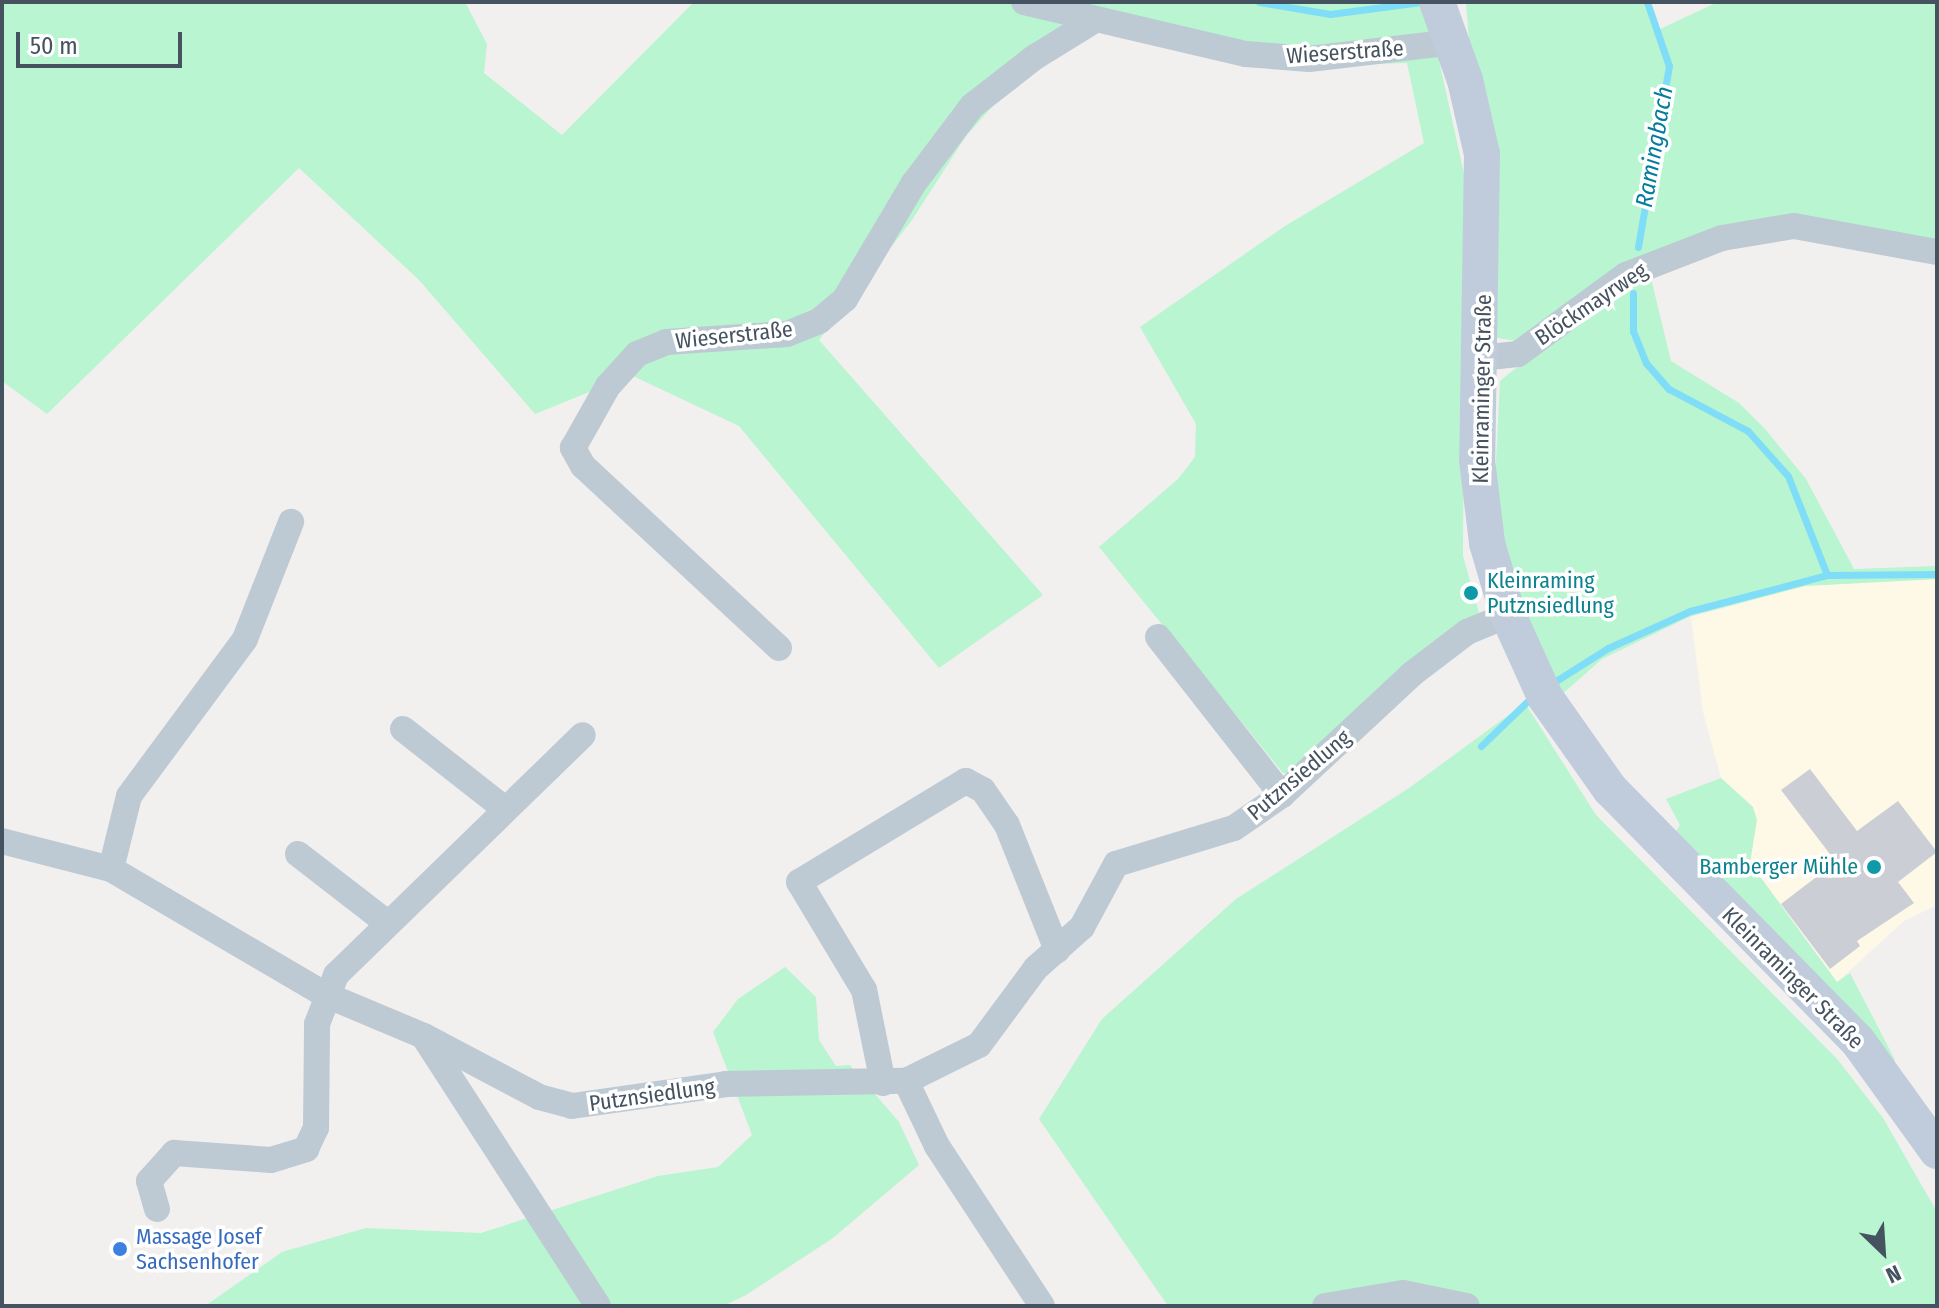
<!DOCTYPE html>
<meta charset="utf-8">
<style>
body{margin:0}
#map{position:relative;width:1939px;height:1308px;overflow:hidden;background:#f2efef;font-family:"Fira Sans Condensed",sans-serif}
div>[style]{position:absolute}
.commercial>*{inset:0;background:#fef8e7}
.green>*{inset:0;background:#b8f5d0}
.stream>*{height:7px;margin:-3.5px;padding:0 3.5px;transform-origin:3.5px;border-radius:3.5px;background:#80ddf7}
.building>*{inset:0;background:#cbced5}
.minor>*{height:26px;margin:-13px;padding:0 13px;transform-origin:13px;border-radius:13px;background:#becad3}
.secondary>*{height:36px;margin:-18px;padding:0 18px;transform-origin:18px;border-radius:18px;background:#c0ccdb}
.dots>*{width:22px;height:22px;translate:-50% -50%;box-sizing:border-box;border:4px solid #fff;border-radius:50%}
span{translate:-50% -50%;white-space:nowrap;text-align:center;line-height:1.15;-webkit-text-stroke:7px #fff;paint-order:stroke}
.street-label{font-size:22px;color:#45525f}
.culture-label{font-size:22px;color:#0d838f}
.left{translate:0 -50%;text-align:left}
.right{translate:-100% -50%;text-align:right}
.shop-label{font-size:22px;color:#366cbe}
.water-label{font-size:24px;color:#037c9e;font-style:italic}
.frame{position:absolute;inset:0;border:4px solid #45525f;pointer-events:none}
.north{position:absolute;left:1843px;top:1212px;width:80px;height:80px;-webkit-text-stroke:6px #fff;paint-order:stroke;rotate:155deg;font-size:22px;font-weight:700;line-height:32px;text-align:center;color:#45525f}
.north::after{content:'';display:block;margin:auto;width:28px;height:36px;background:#45525f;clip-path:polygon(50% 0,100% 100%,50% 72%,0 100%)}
.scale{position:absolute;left:16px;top:32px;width:166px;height:36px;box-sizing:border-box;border:4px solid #45525f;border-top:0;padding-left:10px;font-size:24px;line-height:28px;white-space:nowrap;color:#45525f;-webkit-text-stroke:6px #fff;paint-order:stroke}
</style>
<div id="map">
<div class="commercial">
<div style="clip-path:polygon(1937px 579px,1937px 905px,1904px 921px,1837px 982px,1750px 862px,1753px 807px,1721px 778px,1703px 712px,1691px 617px,1805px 586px)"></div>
</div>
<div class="green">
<div style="clip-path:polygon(2px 2px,465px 2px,487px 44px,484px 73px,562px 135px,694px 2px,1418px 2px,1438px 56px,1465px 178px,1463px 556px,1479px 613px,1292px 774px,1283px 773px,1099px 547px,1178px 479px,1195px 457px,1196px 424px,1140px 327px,1285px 226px,1424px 143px,1407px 63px,1341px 65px,1092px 28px,1010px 87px,966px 136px,912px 220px,819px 340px,1043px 595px,939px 668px,739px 426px,631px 375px,535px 414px,419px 280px,299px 168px,47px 414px,2px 381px)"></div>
<div style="clip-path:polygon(1466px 2px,1646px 2px,1660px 48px,1660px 29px,1718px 2px,1937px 2px,1937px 243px,1832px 221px,1743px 226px,1516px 341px,1492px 337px)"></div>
<div style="clip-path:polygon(1650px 274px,1671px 361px,1739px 403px,1765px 429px,1806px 479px,1854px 569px,1937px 566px,1937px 579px,1805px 586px,1691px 616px,1602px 659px,1559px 697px,1546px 678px,1493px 522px,1500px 381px,1587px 311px)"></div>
<div style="clip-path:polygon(1525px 703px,1596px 815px,1838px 1060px,1883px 1118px,1937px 1212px,1937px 1306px,1168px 1306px,1039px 1119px,1102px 1019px,1236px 899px,1409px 788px)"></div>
<div style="clip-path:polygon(1721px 778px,1753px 807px,1757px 820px,1750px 863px,1837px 982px,1850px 973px,1895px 1060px,1891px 1063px,1675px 833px,1680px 825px,1666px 799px)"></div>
<div style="clip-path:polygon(785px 967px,816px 997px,819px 1040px,836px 1066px,850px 1065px,899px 1122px,919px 1165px,833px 1238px,746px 1295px,723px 1306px,205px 1306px,282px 1252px,366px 1228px,481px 1233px,658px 1176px,718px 1167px,752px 1135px,713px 1032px,738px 999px)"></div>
</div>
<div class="stream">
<div style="left:1259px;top:2px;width:72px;rotate:9.6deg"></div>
<div style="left:1330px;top:14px;width:92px;rotate:-7.5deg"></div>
<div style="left:1638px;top:247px;width:184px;rotate:-80.3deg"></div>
<div style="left:1669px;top:66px;width:68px;rotate:-109deg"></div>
<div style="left:1633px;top:293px;width:38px;rotate:90deg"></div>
<div style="left:1633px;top:331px;width:35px;rotate:68deg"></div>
<div style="left:1646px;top:363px;width:35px;rotate:49deg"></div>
<div style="left:1669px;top:389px;width:89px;rotate:28deg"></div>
<div style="left:1748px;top:431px;width:60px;rotate:48.4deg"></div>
<div style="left:1788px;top:476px;width:106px;rotate:68.5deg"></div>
<div style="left:1827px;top:575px;width:110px;rotate:-0.5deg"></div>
<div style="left:1551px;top:684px;width:67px;rotate:-32.3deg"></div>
<div style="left:1608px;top:648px;width:90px;rotate:-24.3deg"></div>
<div style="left:1690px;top:611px;width:142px;rotate:-14.7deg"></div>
<div style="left:1481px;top:746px;width:74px;rotate:-43.9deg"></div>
</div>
<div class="building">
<div style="clip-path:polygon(1810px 769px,1857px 831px,1898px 801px,1937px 852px,1898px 882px,1914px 903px,1857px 941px,1860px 946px,1830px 969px,1781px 904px,1836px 862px,1781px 790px)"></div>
</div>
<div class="minor">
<div style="left:1024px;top:2px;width:228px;rotate:13.2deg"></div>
<div style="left:1246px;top:54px;width:63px;rotate:4.5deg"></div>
<div style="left:1309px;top:59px;width:146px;rotate:-6.7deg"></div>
<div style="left:1480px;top:358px;width:38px;rotate:-6deg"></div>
<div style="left:1518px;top:354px;width:134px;rotate:-36.2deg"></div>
<div style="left:1626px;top:275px;width:103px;rotate:-21.1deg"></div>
<div style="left:1722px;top:238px;width:73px;rotate:-9.5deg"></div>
<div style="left:1794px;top:226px;width:145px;rotate:10.3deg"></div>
<div style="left:1158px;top:637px;width:201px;rotate:51.9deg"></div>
<div style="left:779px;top:648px;width:267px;rotate:-137.1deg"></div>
<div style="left:583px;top:466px;width:21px;rotate:-119deg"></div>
<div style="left:573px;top:448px;width:71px;rotate:-60.6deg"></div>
<div style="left:608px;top:386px;width:43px;rotate:-47.8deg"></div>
<div style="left:637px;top:354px;width:31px;rotate:-22deg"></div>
<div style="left:666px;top:342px;width:121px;rotate:-3.8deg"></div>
<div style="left:787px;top:334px;width:35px;rotate:-22deg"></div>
<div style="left:819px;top:321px;width:34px;rotate:-40deg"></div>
<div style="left:845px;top:299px;width:135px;rotate:-59.3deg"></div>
<div style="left:914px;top:183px;width:96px;rotate:-53deg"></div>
<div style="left:972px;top:106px;width:80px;rotate:-37.9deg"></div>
<div style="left:1035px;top:57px;width:70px;rotate:-31.7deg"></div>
<div style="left:403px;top:729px;width:130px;rotate:38.1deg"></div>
<div style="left:2px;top:841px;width:113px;rotate:14.4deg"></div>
<div style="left:111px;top:869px;width:249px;rotate:30.4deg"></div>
<div style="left:326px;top:995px;width:106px;rotate:22.7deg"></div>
<div style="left:424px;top:1036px;width:130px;rotate:27.9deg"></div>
<div style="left:539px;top:1097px;width:34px;rotate:15deg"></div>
<div style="left:572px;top:1106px;width:156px;rotate:-8.1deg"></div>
<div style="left:726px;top:1084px;width:180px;rotate:-1deg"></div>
<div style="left:906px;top:1081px;width:81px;rotate:-26.3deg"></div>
<div style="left:979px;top:1045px;width:96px;rotate:-53.5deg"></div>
<div style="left:1036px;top:968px;width:62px;rotate:-41.7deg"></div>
<div style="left:1082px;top:927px;width:72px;rotate:-61.6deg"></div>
<div style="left:1116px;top:864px;width:123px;rotate:-17deg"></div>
<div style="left:1234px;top:828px;width:58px;rotate:-34.5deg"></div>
<div style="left:1282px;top:795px;width:178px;rotate:-42.9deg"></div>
<div style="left:1412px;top:674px;width:69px;rotate:-37.4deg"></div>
<div style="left:1467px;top:632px;width:44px;rotate:-22.5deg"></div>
<div style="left:298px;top:854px;width:111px;rotate:37.7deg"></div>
<div style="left:111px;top:869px;width:75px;rotate:-76.1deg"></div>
<div style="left:129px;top:796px;width:195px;rotate:-53.5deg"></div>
<div style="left:245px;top:639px;width:126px;rotate:-68.5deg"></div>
<div style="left:424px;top:1037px;width:320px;rotate:57.1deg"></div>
<div style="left:906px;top:1081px;width:72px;rotate:64.5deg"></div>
<div style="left:937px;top:1146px;width:191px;rotate:56.7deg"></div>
<div style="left:883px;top:1083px;width:95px;rotate:-101.5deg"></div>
<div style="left:864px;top:990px;width:126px;rotate:-121deg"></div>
<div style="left:799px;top:882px;width:195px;rotate:-31.2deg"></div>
<div style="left:966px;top:781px;width:19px;rotate:28deg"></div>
<div style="left:983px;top:790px;width:42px;rotate:55.6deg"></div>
<div style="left:1007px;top:825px;width:135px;rotate:68.2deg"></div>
<div style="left:157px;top:1209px;width:29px;rotate:-106deg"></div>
<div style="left:149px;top:1181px;width:38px;rotate:-48deg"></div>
<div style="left:174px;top:1153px;width:97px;rotate:4.1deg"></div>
<div style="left:271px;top:1160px;width:37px;rotate:-17deg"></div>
<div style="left:306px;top:1149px;width:23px;rotate:-65deg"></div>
<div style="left:316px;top:1128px;width:104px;rotate:-89.4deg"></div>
<div style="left:317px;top:1024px;width:53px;rotate:-68.8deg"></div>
<div style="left:336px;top:975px;width:344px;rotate:-44.2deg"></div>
<div style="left:1325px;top:1306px;width:79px;rotate:-9.5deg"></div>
<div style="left:1403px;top:1293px;width:65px;rotate:11.5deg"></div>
</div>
<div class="secondary">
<div style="left:1437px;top:2px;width:83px;rotate:70.3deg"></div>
<div style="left:1465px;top:80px;width:76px;rotate:77.1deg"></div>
<div style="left:1482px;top:154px;width:306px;rotate:90.9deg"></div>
<div style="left:1477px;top:460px;width:84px;rotate:83.1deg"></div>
<div style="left:1487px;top:543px;width:75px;rotate:73.7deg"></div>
<div style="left:1508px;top:615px;width:90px;rotate:65.7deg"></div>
<div style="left:1545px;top:697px;width:113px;rotate:54.8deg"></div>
<div style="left:1610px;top:789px;width:352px;rotate:45.5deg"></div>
<div style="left:1857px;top:1040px;width:137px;rotate:54.2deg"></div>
</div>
<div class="dots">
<div style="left:1471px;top:593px;background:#0f9aa8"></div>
<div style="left:1874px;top:867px;background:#0f9aa8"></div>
<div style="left:120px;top:1249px;background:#3f7fe0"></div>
</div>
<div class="street-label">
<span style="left:1345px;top:52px;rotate:-4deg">Wieserstraße</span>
<span style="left:1591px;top:304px;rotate:-34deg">Blöckmayrweg</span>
<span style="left:734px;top:335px;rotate:-6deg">Wieserstraße</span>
<span style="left:1482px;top:389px;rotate:-89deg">Kleinraminger Straße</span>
<span style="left:1299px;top:775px;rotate:-40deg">Putznsiedlung</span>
<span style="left:1793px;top:978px;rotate:45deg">Kleinraminger Straße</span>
<span style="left:652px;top:1095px;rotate:-8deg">Putznsiedlung</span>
</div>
<div class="culture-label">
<span class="left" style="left:1487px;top:593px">Kleinraming<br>Putznsiedlung</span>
<span class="right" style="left:1858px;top:867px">Bamberger Mühle</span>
</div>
<div class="shop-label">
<span class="left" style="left:136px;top:1249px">Massage Josef<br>Sachsenhofer</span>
</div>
<div class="water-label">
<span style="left:1655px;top:147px;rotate:-80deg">Ramingbach</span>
</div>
<div class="frame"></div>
<div class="north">N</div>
<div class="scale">50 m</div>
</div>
